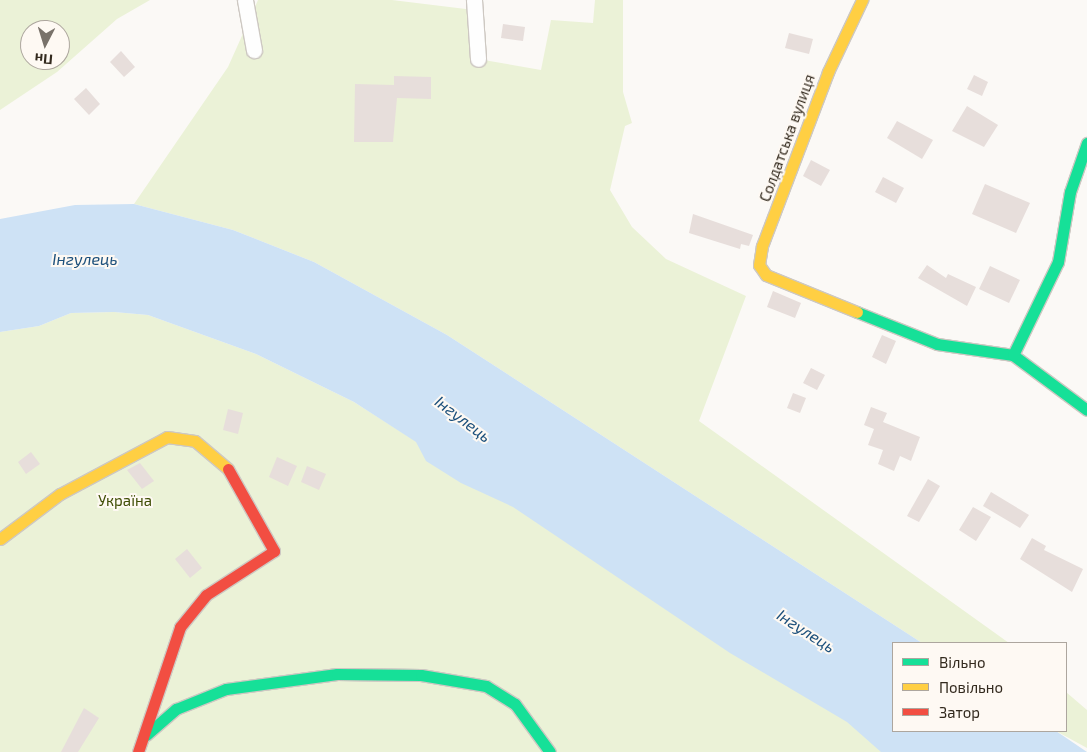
<!DOCTYPE html>
<meta charset="utf-8">
<style>
body{margin:0}
#map{position:relative;width:1087px;height:752px;overflow:hidden;background:#fbf9f6;font-family:"Exo 2",sans-serif}
div>[style]{position:absolute}
.green>*{inset:0;background:#ebf2d7}
.water>*{inset:0;background:#cee2f5}
.building>*{inset:0;background:#e7dedb}
.roads{filter:drop-shadow(1px 0 #cdc8c2) drop-shadow(-1px 0 #cdc8c2) drop-shadow(0 1px #cdc8c2) drop-shadow(0 -1px #cdc8c2)}
.street>*{height:15px;margin:-7.5px;padding:0 7.5px;transform-origin:7.5px;border-radius:7.5px;background:#fefefe}
.fast>*{height:11px;margin:-5.5px;padding:0 5.5px;transform-origin:5.5px;border-radius:5.5px;background:#16e098}
.slow>*{height:11px;margin:-5.5px;padding:0 5.5px;transform-origin:5.5px;border-radius:5.5px;background:#ffcf43}
.jam>*{height:11px;margin:-5.5px;padding:0 5.5px;transform-origin:5.5px;border-radius:5.5px;background:#f24e42}
span{translate:-50% -50%;white-space:nowrap;text-align:center;line-height:1.15;-webkit-text-stroke:4px #fef9f3;paint-order:stroke}
.street-label{font-size:15px;color:#332a1e}
.park-label{font-size:15px;color:#404e06}
.water-label{font-size:16px;color:#1b4f7b;font-style:italic}
.legend{position:absolute;left:892px;top:642px;width:175px;height:90px;box-sizing:border-box;background:#fef9f3;border:1px solid #ada69e;margin:0;padding:6px 9px;list-style:none;font-size:15px;color:#332a1e}
.legend li{display:flex;align-items:center;gap:10px;height:25px}
.legend b{width:25px;border:1px solid #ada69e}
.north{position:absolute;left:20px;top:20px;width:50px;height:50px;box-sizing:border-box;background:#fef9f3;border:1px solid #ada69e;border-radius:50%;rotate:185deg;font-size:14px;font-weight:700;line-height:20px;text-align:center;color:#332a1e}
.north::after{content:'';display:block;margin:auto;width:18px;height:22px;background:#79726a;clip-path:polygon(50% 0,100% 100%,50% 72%,0 100%)}
</style>
<div id="map">
<div class="green">
<div style="clip-path:polygon(evenodd,0 0,150px 0,117px 19px,57px 72px,0 110px,0 0,30px 30px,60px 30px,60px 60px,30px 60px,30px 30px)"></div>
<div style="clip-path:polygon(258px 0,392px 0,474px 10px,478px 59px,541px 70px,551px 20px,593px 23px,595px 0,623px 0,623px 92px,632px 123px,625px 126px,610px 190px,632px 227px,666px 259px,746px 296px,699px 421px,1009px 643px,922px 643px,447px 335px,314px 262px,233px 230px,134px 204px,228px 67px)"></div>
<div style="clip-path:polygon(114px 312px,148px 315px,256px 354px,354px 402px,417px 442px,427px 456px,457px 462px,928px 752px,0 752px,0 332px,39px 326px,71px 313px)"></div>
<div style="clip-path:polygon(1066px 692px,1087px 710px,1087px 748px,1056px 731px,1066px 731px)"></div>
</div>
<div class="water">
<div style="clip-path:polygon(134px 204px,233px 230px,314px 262px,447px 335px,922px 643px,893px 643px,893px 731px,1056px 731px,1087px 752px,881px 752px,847px 722px,730px 653px,513px 507px,461px 483px,426px 461px,416px 442px,354px 402px,256px 354px,148px 315px,114px 312px,71px 313px,39px 326px,0 332px,0 219px,75px 205px)"></div>
</div>
<div class="building">
<div style="clip-path:polygon(503px 24px,525px 27px,523px 41px,501px 38px)"></div>
<div style="clip-path:polygon(789px 33px,813px 39px,809px 54px,785px 48px)"></div>
<div style="clip-path:polygon(121px 51px,135px 67px,124px 77px,110px 62px)"></div>
<div style="clip-path:polygon(974px 75px,988px 82px,982px 96px,967px 89px)"></div>
<div style="clip-path:polygon(394px 76px,431px 77px,431px 99px,397px 98px,393px 142px,354px 142px,355px 84px,394px 85px)"></div>
<div style="clip-path:polygon(86px 88px,100px 104px,89px 115px,74px 99px)"></div>
<div style="clip-path:polygon(967px 106px,998px 125px,984px 147px,952px 131px)"></div>
<div style="clip-path:polygon(897px 121px,933px 140px,922px 159px,887px 138px)"></div>
<div style="clip-path:polygon(811px 160px,830px 170px,821px 186px,803px 176px)"></div>
<div style="clip-path:polygon(883px 177px,904px 188px,896px 203px,875px 192px)"></div>
<div style="clip-path:polygon(985px 184px,1030px 203px,1016px 233px,972px 214px)"></div>
<div style="clip-path:polygon(693px 214px,753px 235px,749px 246px,741px 244px,740px 249px,689px 233px)"></div>
<div style="clip-path:polygon(927px 265px,946px 278px,948px 274px,976px 287px,967px 306px,918px 278px)"></div>
<div style="clip-path:polygon(990px 266px,1020px 280px,1009px 303px,979px 289px)"></div>
<div style="clip-path:polygon(773px 291px,801px 303px,795px 318px,767px 307px)"></div>
<div style="clip-path:polygon(882px 335px,896px 341px,886px 364px,872px 357px)"></div>
<div style="clip-path:polygon(811px 368px,825px 375px,817px 390px,803px 383px)"></div>
<div style="clip-path:polygon(793px 393px,806px 398px,800px 413px,787px 408px)"></div>
<div style="clip-path:polygon(871px 407px,887px 413px,883px 422px,920px 437px,911px 461px,900px 456px,894px 471px,878px 464px,883px 450px,868px 445px,874px 429px,864px 425px)"></div>
<div style="clip-path:polygon(228px 409px,243px 413px,238px 434px,223px 430px)"></div>
<div style="clip-path:polygon(31px 452px,40px 464px,26px 474px,18px 462px)"></div>
<div style="clip-path:polygon(277px 457px,297px 466px,288px 486px,269px 477px)"></div>
<div style="clip-path:polygon(140px 463px,154px 481px,142px 489px,127px 470px)"></div>
<div style="clip-path:polygon(307px 466px,326px 474px,319px 490px,301px 482px)"></div>
<div style="clip-path:polygon(928px 479px,940px 486px,919px 522px,907px 516px)"></div>
<div style="clip-path:polygon(991px 492px,1029px 515px,1020px 528px,983px 506px)"></div>
<div style="clip-path:polygon(973px 507px,991px 517px,976px 541px,959px 530px)"></div>
<div style="clip-path:polygon(1032px 538px,1046px 546px,1044px 550px,1083px 569px,1072px 592px,1020px 559px)"></div>
<div style="clip-path:polygon(187px 549px,202px 568px,190px 578px,175px 559px)"></div>
<div style="clip-path:polygon(84px 708px,99px 718px,78px 752px,61px 752px)"></div>
</div>
<div class="roads">
<div class="street">
<div style="left:245px;top:0;width:51px;rotate:79.8deg"></div>
<div style="left:474px;top:0;width:59px;rotate:86.1deg"></div>
</div>
<div class="fast">
<div style="left:857px;top:312px;width:86px;rotate:21.8deg"></div>
<div style="left:937px;top:344px;width:77px;rotate:8.2deg"></div>
<div style="left:1013px;top:355px;width:92px;rotate:36.6deg"></div>
<div style="left:1013px;top:355px;width:103px;rotate:-64.2deg"></div>
<div style="left:1058px;top:262px;width:71px;rotate:-80.3deg"></div>
<div style="left:1070px;top:192px;width:52px;rotate:-70.9deg"></div>
<div style="left:146px;top:735px;width:40px;rotate:-41deg"></div>
<div style="left:176px;top:709px;width:54px;rotate:-21.8deg"></div>
<div style="left:226px;top:689px;width:112px;rotate:-7.7deg"></div>
<div style="left:337px;top:674px;width:84px;rotate:0.7deg"></div>
<div style="left:421px;top:675px;width:66px;rotate:9.6deg"></div>
<div style="left:486px;top:686px;width:34px;rotate:32deg"></div>
<div style="left:515px;top:704px;width:59px;rotate:53.9deg"></div>
</div>
<div class="slow">
<div style="left:857px;top:312px;width:98px;rotate:-157.9deg"></div>
<div style="left:766px;top:275px;width:12px;rotate:-125deg"></div>
<div style="left:759px;top:265px;width:19px;rotate:-81deg"></div>
<div style="left:762px;top:246px;width:186px;rotate:-69.2deg"></div>
<div style="left:828px;top:72px;width:80px;rotate:-64.7deg"></div>
<div style="left:0;top:539px;width:75px;rotate:-36.9deg"></div>
<div style="left:60px;top:494px;width:121px;rotate:-28deg"></div>
<div style="left:167px;top:437px;width:28px;rotate:8deg"></div>
<div style="left:195px;top:441px;width:43px;rotate:40.3deg"></div>
</div>
<div class="jam">
<div style="left:138px;top:752px;width:132px;rotate:-71.4deg"></div>
<div style="left:180px;top:627px;width:41px;rotate:-50.9deg"></div>
<div style="left:206px;top:595px;width:81px;rotate:-32.9deg"></div>
<div style="left:274px;top:551px;width:94px;rotate:-119.3deg"></div>
</div>
</div>
<div class="street-label">
<span style="left:787px;top:138px;rotate:-70deg">Солдатська вулиця</span>
</div>
<div class="park-label">
<span style="left:125px;top:501px">Україна</span>
</div>
<div class="water-label">
<span style="left:85px;top:259px">Інгулець</span>
<span style="left:463px;top:419px;rotate:37deg">Інгулець</span>
<span style="left:806px;top:631px;rotate:33deg">Інгулець</span>
</div>
<ul class="legend">
<li><b style="height:6px;background:#16e098"></b>Вільно</li>
<li><b style="height:6px;background:#ffcf43"></b>Повільно</li>
<li><b style="height:6px;background:#f24e42"></b>Затор</li>
</ul>
<div class="north">Пн</div>
</div>
